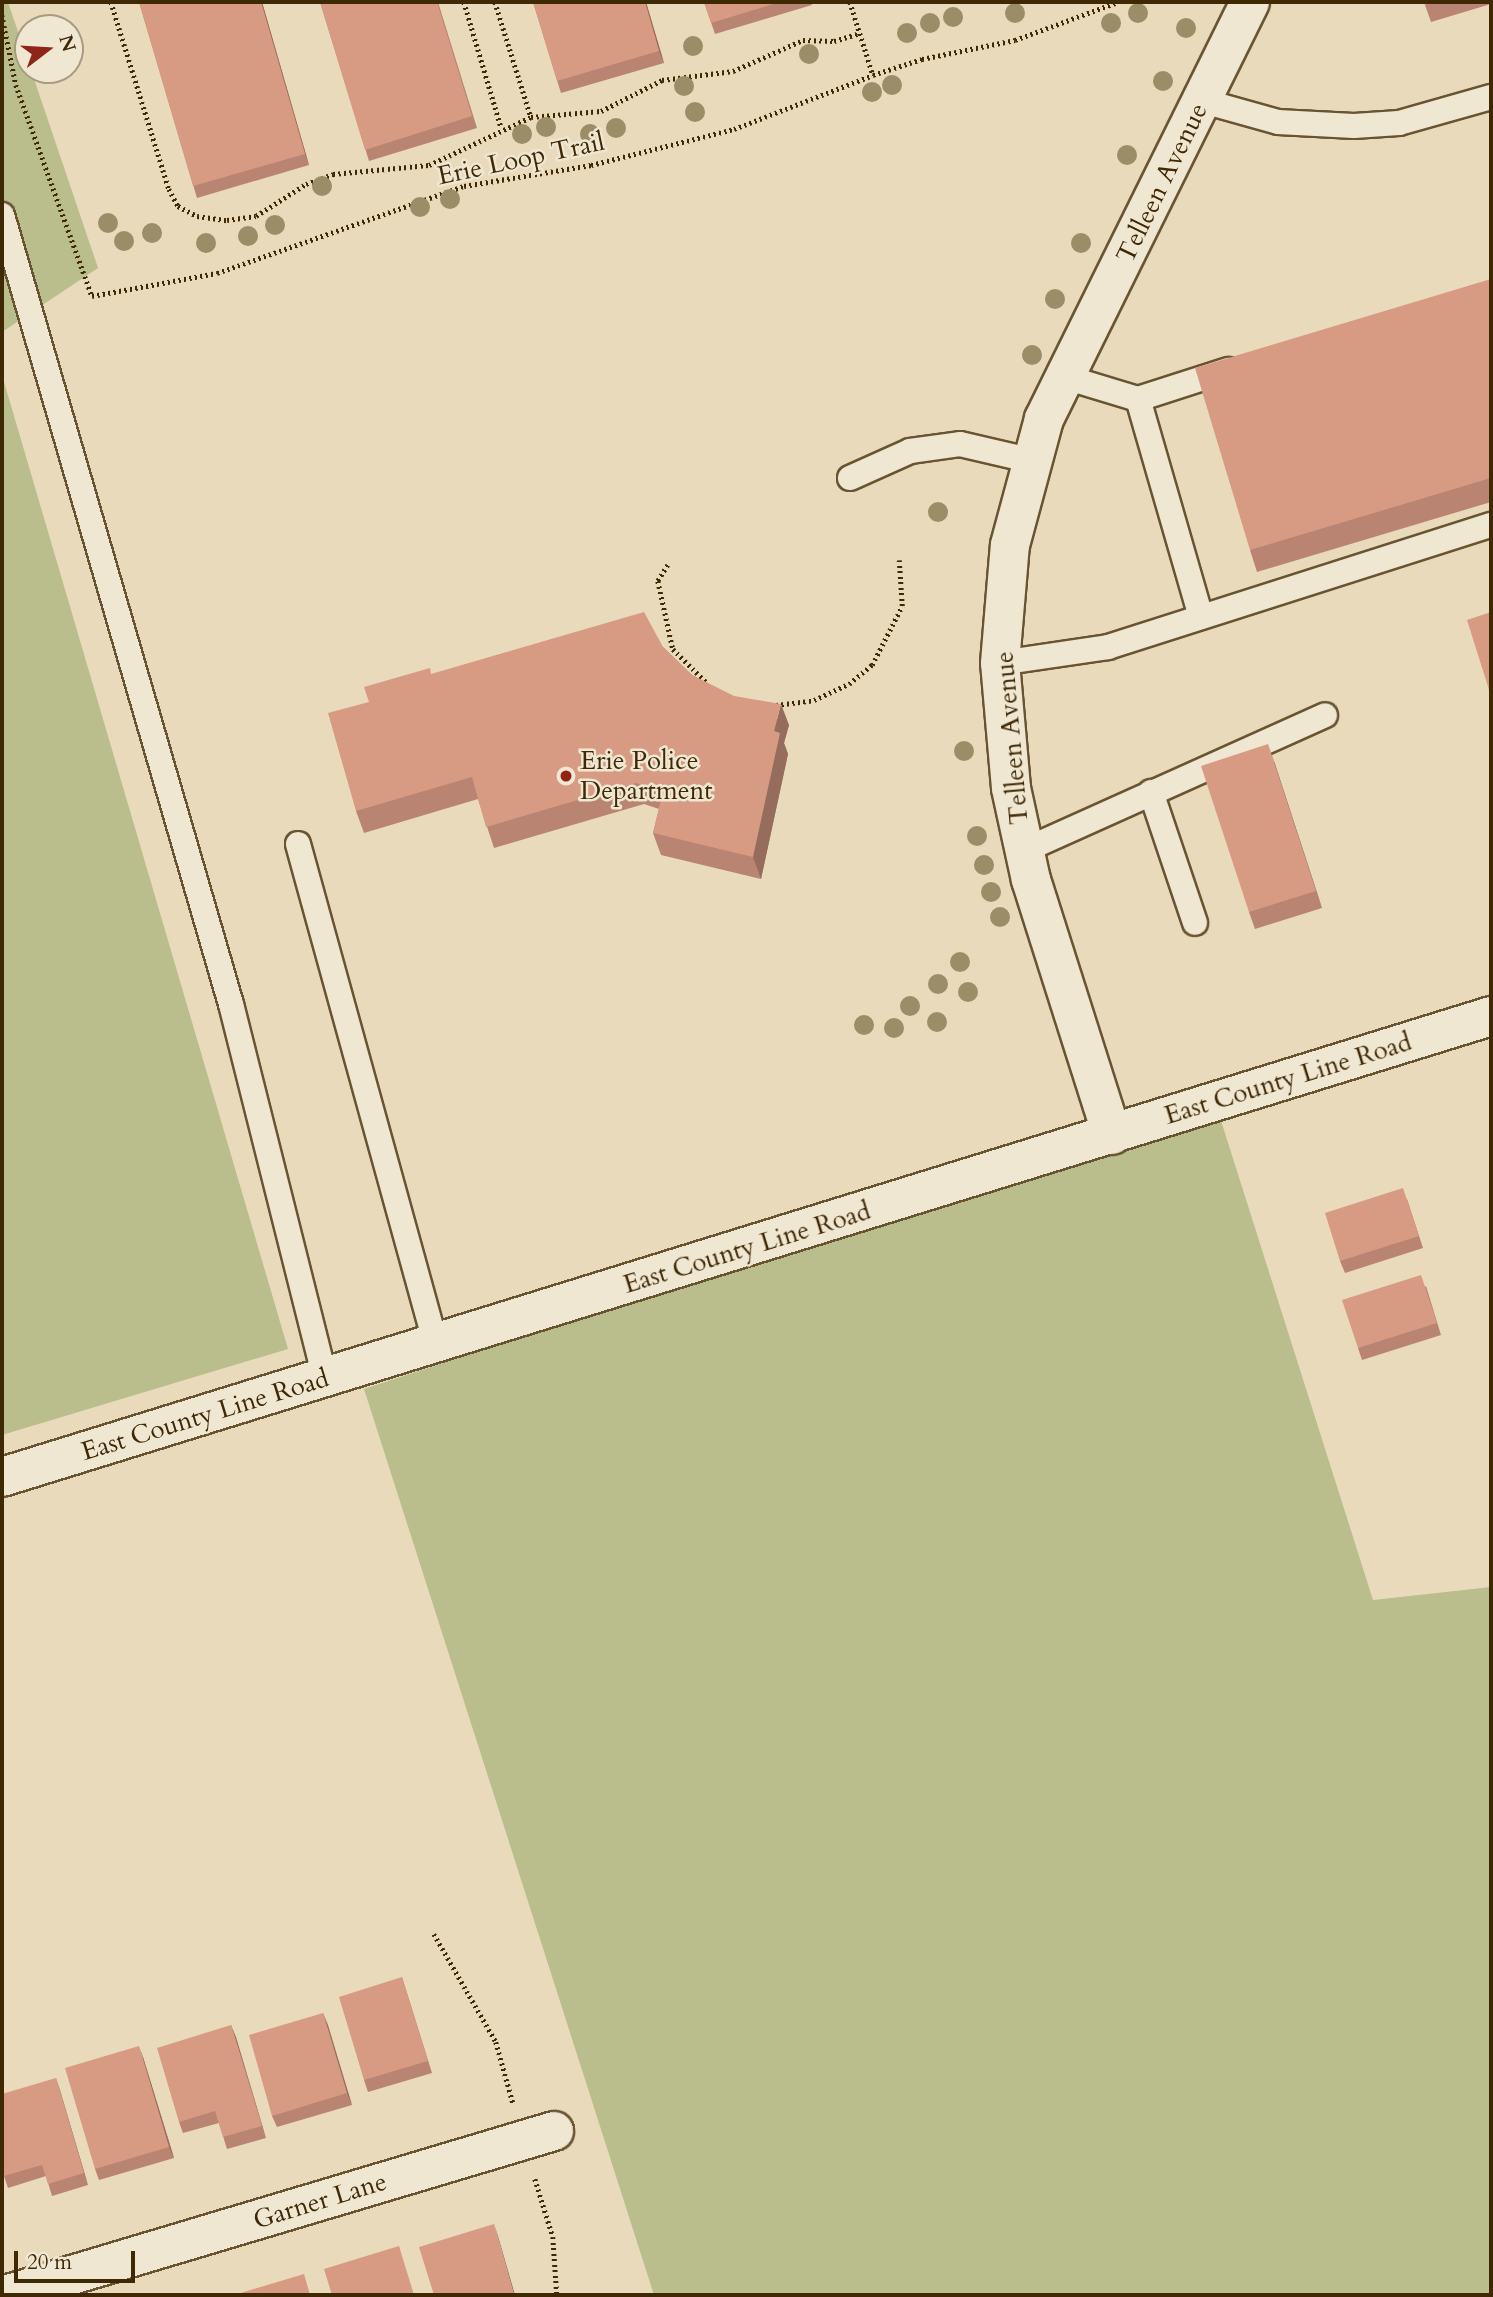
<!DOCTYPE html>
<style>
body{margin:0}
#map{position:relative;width:1493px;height:2297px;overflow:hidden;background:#e8daba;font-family:Cardo,serif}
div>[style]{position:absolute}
.green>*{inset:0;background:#babe8d}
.path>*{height:4.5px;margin-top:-2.25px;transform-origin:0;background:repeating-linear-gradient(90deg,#3f2804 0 2px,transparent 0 5.5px)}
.roads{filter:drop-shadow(2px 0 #695432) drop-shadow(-2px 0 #695432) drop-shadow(0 2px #695432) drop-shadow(0 -2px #695432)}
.lane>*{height:24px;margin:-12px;padding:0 12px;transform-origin:12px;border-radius:12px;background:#f0e7d2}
.street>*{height:38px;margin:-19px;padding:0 19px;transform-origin:19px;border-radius:19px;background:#f0e7d2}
.secondary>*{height:38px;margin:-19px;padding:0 19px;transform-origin:19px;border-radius:19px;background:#f0e7d2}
.trees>*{width:20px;height:20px;margin:-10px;border-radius:50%;background:#9c8d69}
.wall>*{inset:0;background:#b98471}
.shaded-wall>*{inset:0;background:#966c5c}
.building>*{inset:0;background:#d79a83}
.dots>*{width:19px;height:19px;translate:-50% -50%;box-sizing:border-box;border:4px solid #f0e7d2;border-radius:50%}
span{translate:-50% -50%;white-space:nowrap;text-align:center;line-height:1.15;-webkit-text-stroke:5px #f0e7d2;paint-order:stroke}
.street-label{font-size:26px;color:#3f2804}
.poi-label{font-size:26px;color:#3f2804}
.left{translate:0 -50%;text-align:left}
.frame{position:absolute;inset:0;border:4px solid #3f2804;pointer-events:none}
.north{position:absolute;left:14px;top:14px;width:70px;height:70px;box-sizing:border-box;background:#f0e7d2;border:2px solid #a99b80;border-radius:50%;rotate:73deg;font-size:19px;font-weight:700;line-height:28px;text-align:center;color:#3f2804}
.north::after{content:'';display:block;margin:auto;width:24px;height:32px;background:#8f2418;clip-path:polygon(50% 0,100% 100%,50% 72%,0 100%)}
.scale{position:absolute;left:14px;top:2251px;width:121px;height:32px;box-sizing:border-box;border:4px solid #3f2804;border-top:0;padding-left:9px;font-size:21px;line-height:24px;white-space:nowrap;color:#3f2804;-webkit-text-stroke:5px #f0e7d2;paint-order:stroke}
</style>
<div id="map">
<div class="green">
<div style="clip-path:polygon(2px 2px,8px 2px,98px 268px,2px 332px)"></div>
<div style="clip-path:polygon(2px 375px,288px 1349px,2px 1435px)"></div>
<div style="clip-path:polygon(1217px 1108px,1373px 1600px,1491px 1587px,1491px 2295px,654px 2295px,364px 1389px)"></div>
</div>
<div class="path">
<div style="left:111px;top:2px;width:196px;rotate:72.8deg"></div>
<div style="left:169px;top:189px;width:19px;rotate:62deg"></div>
<div style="left:178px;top:206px;width:21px;rotate:28deg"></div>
<div style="left:197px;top:216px;width:30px;rotate:8deg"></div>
<div style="left:227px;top:220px;width:29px;rotate:-8deg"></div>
<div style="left:256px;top:216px;width:59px;rotate:-32.6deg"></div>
<div style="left:306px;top:184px;width:29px;rotate:-20deg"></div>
<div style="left:333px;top:174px;width:96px;rotate:-5.4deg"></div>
<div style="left:429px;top:165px;width:113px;rotate:-25.2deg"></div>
<div style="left:531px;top:117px;width:70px;rotate:-4.9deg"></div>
<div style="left:601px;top:111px;width:68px;rotate:-26.9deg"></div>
<div style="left:662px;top:80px;width:72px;rotate:-7.2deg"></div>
<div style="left:733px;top:71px;width:77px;rotate:-23.9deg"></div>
<div style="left:803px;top:40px;width:31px;rotate:2deg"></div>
<div style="left:834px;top:41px;width:27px;rotate:-17deg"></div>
<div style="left:464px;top:2px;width:130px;rotate:73.5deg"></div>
<div style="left:495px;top:2px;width:121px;rotate:72.6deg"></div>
<div style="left:850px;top:2px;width:77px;rotate:72.5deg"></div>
<div style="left:935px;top:2px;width:10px"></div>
<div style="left:2px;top:15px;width:71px;rotate:78.7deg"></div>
<div style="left:16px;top:85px;width:224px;rotate:70.2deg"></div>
<div style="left:92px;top:296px;width:127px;rotate:-10.4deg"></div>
<div style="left:217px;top:273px;width:262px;rotate:-19.4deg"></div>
<div style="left:464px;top:186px;width:129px;rotate:-9.4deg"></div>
<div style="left:591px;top:165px;width:147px;rotate:-14.1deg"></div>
<div style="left:734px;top:129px;width:149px;rotate:-21.2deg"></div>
<div style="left:873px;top:75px;width:52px;rotate:-18.1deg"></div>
<div style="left:922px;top:59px;width:95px;rotate:-11.5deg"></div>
<div style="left:1015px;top:40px;width:110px;rotate:-20.3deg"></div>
<div style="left:668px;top:565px;width:19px;rotate:122deg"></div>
<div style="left:658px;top:581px;width:70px;rotate:77.6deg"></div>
<div style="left:673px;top:649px;width:49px;rotate:45deg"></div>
<div style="left:776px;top:705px;width:38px;rotate:-7deg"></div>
<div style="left:814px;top:700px;width:38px;rotate:-25deg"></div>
<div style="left:849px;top:684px;width:30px;rotate:-40deg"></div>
<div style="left:872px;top:665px;width:66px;rotate:-63deg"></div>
<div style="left:902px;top:606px;width:46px;rotate:-93.7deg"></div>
<div style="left:434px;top:1934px;width:125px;rotate:60.1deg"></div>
<div style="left:496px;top:2042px;width:63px;rotate:74.4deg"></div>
<div style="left:535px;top:2179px;width:61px;rotate:72.8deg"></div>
<div style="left:553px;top:2237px;width:58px;rotate:86.1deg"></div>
</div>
<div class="roads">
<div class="lane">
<div style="left:1203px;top:101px;width:78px;rotate:15.6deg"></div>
<div style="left:1278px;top:122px;width:76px;rotate:3deg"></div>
<div style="left:1354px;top:126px;width:45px;rotate:-3.8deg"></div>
<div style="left:1399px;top:123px;width:96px;rotate:-15.8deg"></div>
<div style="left:2px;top:215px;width:822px;rotate:73.82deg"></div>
<div style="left:231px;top:1004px;width:387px;rotate:75.9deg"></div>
<div style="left:1065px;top:377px;width:76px;rotate:16.8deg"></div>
<div style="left:850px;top:478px;width:66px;rotate:-24.2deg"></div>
<div style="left:910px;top:451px;width:50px;rotate:-8deg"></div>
<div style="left:960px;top:444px;width:75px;rotate:13.1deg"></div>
<div style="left:1201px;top:617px;width:227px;rotate:-106.1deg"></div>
<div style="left:1138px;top:399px;width:95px;rotate:-17.9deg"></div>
<div style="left:1000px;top:663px;width:109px;rotate:-8.4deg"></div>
<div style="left:1108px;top:647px;width:402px;rotate:-17.7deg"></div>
<div style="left:1151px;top:792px;width:138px;rotate:71.4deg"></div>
<div style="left:298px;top:844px;width:520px;rotate:74.6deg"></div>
<div style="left:1023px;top:851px;width:331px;rotate:-24.2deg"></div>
</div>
<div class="street">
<div style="left:1112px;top:1135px;width:268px;rotate:-107.6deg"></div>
<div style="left:1031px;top:880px;width:94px;rotate:-102.3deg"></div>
<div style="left:1011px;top:788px;width:125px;rotate:-95deg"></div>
<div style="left:1000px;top:663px;width:118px;rotate:-85.2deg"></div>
<div style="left:1010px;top:545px;width:131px;rotate:-74.9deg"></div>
<div style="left:1044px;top:419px;width:465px;rotate:-63.7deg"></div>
<div style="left:5px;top:2295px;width:573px;rotate:-16.63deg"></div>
</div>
<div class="secondary">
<div style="left:2px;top:1477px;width:1559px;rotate:-17.2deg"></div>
</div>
</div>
<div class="trees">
<div style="left:1015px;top:13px"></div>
<div style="left:1138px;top:13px"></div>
<div style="left:953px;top:17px"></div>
<div style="left:930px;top:23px"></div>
<div style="left:1111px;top:23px"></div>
<div style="left:1186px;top:28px"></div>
<div style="left:907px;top:33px"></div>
<div style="left:693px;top:46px"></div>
<div style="left:809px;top:54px"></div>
<div style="left:1163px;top:81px"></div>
<div style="left:892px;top:85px"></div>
<div style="left:684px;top:86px"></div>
<div style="left:872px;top:92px"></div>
<div style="left:695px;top:112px"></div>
<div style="left:546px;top:127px"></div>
<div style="left:616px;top:128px"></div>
<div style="left:522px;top:134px"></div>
<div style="left:590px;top:134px"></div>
<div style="left:1127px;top:155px"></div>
<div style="left:322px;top:186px"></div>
<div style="left:450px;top:199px"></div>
<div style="left:420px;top:207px"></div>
<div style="left:108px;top:223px"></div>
<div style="left:275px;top:225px"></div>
<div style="left:152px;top:233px"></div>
<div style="left:248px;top:236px"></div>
<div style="left:124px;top:241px"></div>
<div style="left:206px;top:243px"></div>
<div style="left:1081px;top:243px"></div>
<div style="left:1055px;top:299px"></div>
<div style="left:1032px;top:355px"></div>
<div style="left:938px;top:512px"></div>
<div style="left:964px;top:751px"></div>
<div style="left:977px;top:836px"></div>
<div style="left:984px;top:865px"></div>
<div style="left:991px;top:892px"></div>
<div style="left:1000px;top:917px"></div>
<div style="left:960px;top:962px"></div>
<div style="left:938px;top:984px"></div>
<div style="left:968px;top:992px"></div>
<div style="left:910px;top:1006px"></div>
<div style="left:937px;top:1022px"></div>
<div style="left:864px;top:1025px"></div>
<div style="left:894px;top:1028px"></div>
</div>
<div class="wall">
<div style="clip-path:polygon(139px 2px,262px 2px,309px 165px,197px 198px)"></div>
<div style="clip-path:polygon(320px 2px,438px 2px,477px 128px,369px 161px)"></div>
<div style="clip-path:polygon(533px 2px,646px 2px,664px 63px,561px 93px)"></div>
<div style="clip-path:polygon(704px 2px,811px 2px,812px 5px,715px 34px)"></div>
<div style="clip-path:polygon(1424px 2px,1491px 2px,1491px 4px,1431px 22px)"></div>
<div style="clip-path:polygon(1491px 279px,1491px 502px,1257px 572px,1250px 550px)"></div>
<div style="clip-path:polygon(663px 647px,692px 675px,789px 725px,784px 743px,788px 754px,761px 879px,661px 855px,653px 833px,659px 809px,644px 804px,494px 848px,478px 799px,364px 833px,356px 811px,432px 674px)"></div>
<div style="clip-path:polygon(1274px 761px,1322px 908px,1255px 929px,1249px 912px)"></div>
<div style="clip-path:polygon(1407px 1199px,1423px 1248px,1345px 1273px,1340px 1261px)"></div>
<div style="clip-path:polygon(1426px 1286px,1441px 1335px,1362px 1360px,1358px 1348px)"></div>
<div style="clip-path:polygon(402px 1977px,432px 2073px,368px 2092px,364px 2080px)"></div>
<div style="clip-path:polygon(323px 2013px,352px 2105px,277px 2127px,272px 2116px)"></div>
<div style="clip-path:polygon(231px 2025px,266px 2138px,227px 2149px,219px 2123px,183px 2133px,179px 2122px)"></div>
<div style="clip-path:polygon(143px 2057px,174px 2158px,99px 2180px,95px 2169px)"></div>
<div style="clip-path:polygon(56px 2078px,88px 2185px,52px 2196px,46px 2176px,8px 2188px,2px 2170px)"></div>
</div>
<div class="shaded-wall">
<div style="clip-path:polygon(261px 2px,262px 2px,309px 165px,305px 154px)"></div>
<div style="clip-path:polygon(645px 2px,646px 2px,664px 63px,659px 51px)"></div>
<div style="clip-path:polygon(781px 704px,789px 725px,784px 743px,788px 754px,761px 879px,753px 857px,774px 731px)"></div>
<div style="clip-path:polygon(1268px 744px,1274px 761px,1322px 908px,1316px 891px)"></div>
<div style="clip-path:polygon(323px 2013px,328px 2025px,352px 2105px,347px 2093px)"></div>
<div style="clip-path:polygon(231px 2025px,236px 2037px,266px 2138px,262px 2126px)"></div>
<div style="clip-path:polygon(139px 2046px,143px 2057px,174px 2158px,169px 2147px)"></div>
<div style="clip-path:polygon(56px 2078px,60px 2090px,88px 2185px,84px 2173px)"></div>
<div style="clip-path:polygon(494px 2224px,498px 2236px,515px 2295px,514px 2295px)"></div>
</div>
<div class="building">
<div style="clip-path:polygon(139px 2px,261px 2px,305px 154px,193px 186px)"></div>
<div style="clip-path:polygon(320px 2px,437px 2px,472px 116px,365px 150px)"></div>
<div style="clip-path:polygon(533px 2px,645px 2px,659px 51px,557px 81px)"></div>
<div style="clip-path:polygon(704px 2px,780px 2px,711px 23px)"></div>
<div style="clip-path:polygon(1424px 2px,1437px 2px,1425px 5px)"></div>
<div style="clip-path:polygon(1491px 279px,1491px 478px,1250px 550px,1195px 368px)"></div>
<div style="clip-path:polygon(644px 612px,663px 647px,692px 675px,734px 696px,781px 704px,774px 731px,780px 733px,753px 857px,653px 833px,663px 791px,636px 783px,486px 827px,472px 777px,356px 811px,328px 713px,369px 702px,364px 687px,430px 668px,431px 674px)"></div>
<div style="clip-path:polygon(1491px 612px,1491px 696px,1467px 620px)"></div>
<div style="clip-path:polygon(1268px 744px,1316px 891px,1249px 912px,1201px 766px)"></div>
<div style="clip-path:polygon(1403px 1188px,1419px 1236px,1340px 1261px,1325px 1213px)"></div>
<div style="clip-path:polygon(1421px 1275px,1437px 1323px,1358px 1348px,1342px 1300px)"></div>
<div style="clip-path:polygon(402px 1977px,428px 2061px,364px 2080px,339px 1997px)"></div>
<div style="clip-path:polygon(323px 2013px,347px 2093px,272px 2116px,249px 2035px)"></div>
<div style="clip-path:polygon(231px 2025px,262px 2126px,223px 2137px,215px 2111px,179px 2122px,157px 2048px)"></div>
<div style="clip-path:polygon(139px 2046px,169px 2147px,95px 2169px,65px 2068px)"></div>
<div style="clip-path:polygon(56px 2078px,84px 2173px,48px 2184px,42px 2165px,4px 2176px,2px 2170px,2px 2094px)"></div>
<div style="clip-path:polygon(494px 2224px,514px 2295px,434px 2295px,419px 2247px)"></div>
<div style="clip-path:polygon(399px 2246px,414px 2295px,332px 2295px,324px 2269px)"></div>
<div style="clip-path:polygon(304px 2274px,310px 2295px,234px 2295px)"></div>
</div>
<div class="dots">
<div style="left:566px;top:776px;background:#8f2418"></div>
</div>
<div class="street-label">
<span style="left:521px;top:159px;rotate:-12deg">Erie Loop Trail</span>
<span style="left:1162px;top:183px;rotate:-64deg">Telleen Avenue</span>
<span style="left:1012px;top:738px;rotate:-95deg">Telleen Avenue</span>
<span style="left:1288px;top:1079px;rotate:-17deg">East County Line Road</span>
<span style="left:747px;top:1248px;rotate:-17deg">East County Line Road</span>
<span style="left:205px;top:1415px;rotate:-17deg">East County Line Road</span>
<span style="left:320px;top:2201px;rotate:-17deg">Garner Lane</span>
</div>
<div class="poi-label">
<span class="left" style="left:580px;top:776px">Erie Police<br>Department</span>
</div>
<div class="frame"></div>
<div class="north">N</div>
<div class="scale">20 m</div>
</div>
